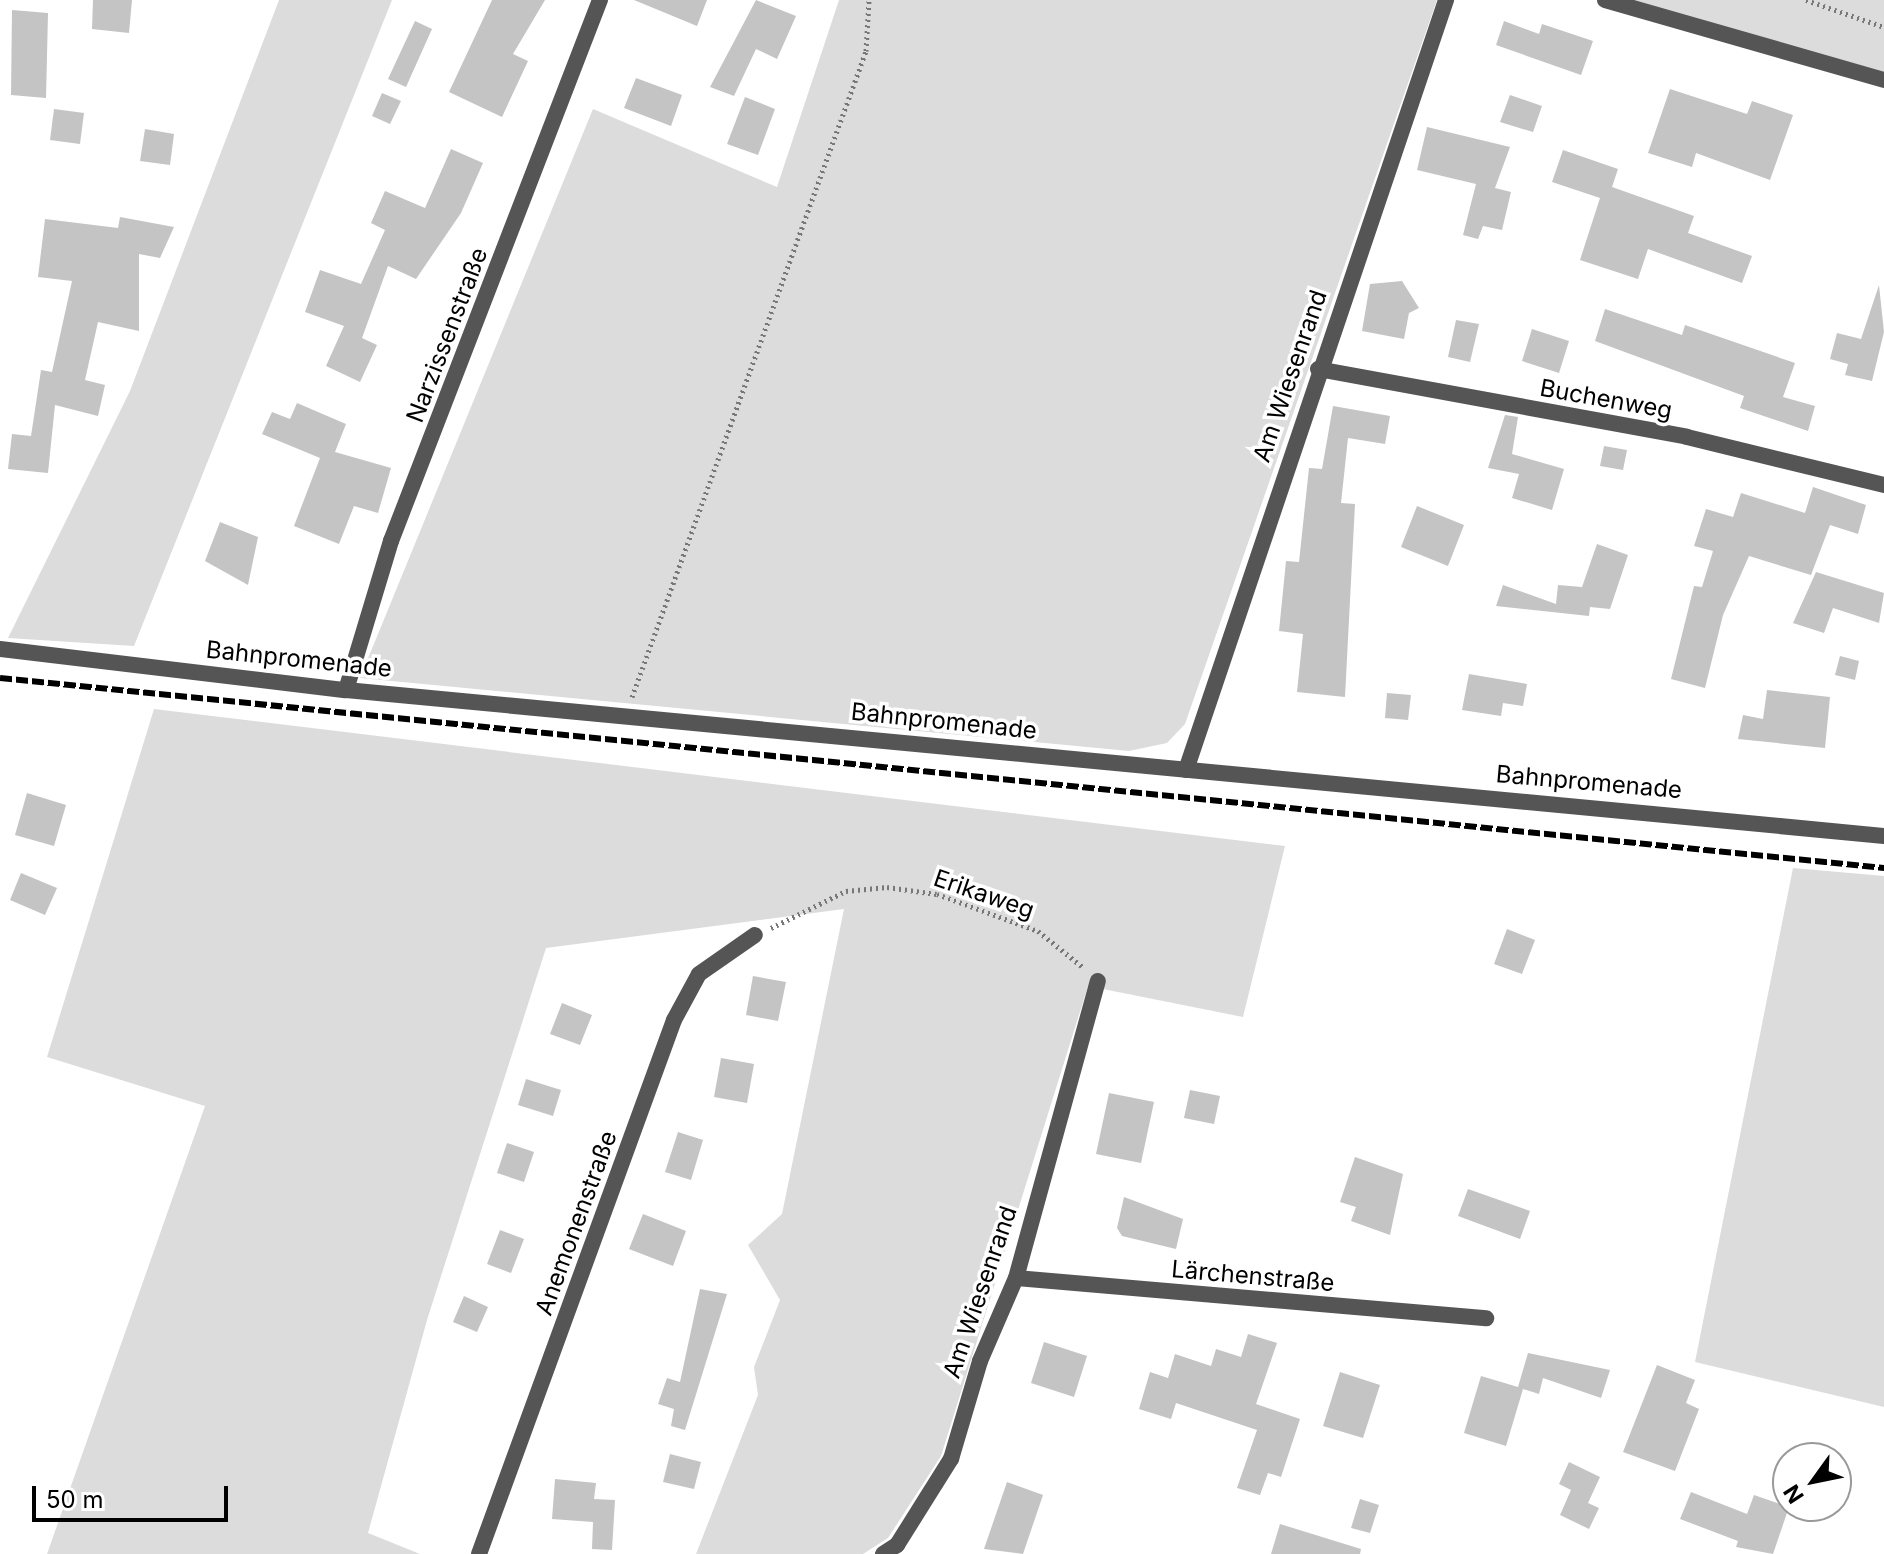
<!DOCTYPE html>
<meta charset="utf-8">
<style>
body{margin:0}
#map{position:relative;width:1884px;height:1554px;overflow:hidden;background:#fff;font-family:Inter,sans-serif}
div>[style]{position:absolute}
.green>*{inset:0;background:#dcdcdc}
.building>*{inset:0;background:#c4c4c4}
.path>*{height:5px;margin-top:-2.5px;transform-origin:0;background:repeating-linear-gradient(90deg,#777 0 2px,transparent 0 6px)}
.minor>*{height:16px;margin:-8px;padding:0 8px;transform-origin:8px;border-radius:8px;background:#555}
.rail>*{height:6px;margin-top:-3px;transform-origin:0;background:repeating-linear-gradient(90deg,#000 0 12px,transparent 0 16px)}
span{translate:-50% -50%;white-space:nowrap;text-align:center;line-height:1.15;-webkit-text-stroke:7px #fff;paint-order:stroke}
.street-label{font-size:24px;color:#000}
.north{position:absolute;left:1772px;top:1442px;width:80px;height:80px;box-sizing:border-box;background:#fff;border:2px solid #999;border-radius:50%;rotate:237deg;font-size:22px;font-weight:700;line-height:32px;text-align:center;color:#000}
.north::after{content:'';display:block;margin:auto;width:28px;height:36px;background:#000;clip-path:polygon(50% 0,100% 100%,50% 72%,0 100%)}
.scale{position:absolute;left:32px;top:1486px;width:196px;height:36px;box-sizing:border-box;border:4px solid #000;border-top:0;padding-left:10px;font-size:24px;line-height:28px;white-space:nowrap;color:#000;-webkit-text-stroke:6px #fff;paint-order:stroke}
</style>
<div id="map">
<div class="green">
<div style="clip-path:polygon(279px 0,392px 0,134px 646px,8px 638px,130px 391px)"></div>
<div style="clip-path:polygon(839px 0,1437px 0,1185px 724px,1167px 743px,1129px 751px,360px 678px,593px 109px,777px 187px)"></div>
<div style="clip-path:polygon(1605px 0,1884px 0,1884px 80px)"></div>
<div style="clip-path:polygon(154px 709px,1285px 846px,1243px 1017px,1088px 986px,941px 1456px,888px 1538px,863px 1554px,696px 1554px,758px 1395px,754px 1367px,780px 1300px,748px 1245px,782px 1214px,844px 909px,546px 948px,427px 1320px,368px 1533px,420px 1554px,47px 1554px,205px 1106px,47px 1057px)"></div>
<div style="clip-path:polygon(1793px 868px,1884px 876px,1884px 1407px,1695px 1362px)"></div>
</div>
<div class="building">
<div style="clip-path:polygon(93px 0,132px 0,129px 33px,92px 29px)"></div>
<div style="clip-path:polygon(492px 0,545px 0,513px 54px,528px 61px,502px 117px,449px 92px)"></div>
<div style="clip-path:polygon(634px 0,707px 0,697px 26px)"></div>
<div style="clip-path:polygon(756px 0,796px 16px,777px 59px,756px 49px,734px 96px,710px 87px)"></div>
<div style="clip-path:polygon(12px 10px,48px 13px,46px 98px,11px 95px)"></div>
<div style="clip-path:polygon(415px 21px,432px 29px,406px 87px,388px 79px)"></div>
<div style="clip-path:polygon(1504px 21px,1539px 34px,1542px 24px,1593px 41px,1581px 75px,1496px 45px)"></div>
<div style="clip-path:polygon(636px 78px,682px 95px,671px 126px,624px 108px)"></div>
<div style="clip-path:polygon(1670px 89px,1747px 114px,1752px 101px,1793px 115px,1770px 180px,1696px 153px,1692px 167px,1648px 153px)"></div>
<div style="clip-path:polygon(382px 93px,401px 101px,390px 124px,372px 116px)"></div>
<div style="clip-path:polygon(1510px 95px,1542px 106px,1533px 132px,1500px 122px)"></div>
<div style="clip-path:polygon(745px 97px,775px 109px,758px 155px,727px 144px)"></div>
<div style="clip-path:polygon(54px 109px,84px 113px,80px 144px,50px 140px)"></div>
<div style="clip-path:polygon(1427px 127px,1510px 147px,1495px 188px,1511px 192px,1502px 230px,1483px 226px,1478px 239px,1463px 235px,1476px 184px,1417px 170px)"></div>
<div style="clip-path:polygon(145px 129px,174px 134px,170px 165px,140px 161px)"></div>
<div style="clip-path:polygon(451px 149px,483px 163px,461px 213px,416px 279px,388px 266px,362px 338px,377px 345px,360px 382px,326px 366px,344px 326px,305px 312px,320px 270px,361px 284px,385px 230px,371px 223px,385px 191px,425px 208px)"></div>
<div style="clip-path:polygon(1563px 150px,1618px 169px,1612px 187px,1694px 216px,1688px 233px,1752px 256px,1742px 283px,1648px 249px,1638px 279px,1580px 260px,1600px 198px,1552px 182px)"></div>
<div style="clip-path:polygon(120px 217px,174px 227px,160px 258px,139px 254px,139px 331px,98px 322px,85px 380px,105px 385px,98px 416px,55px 405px,48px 473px,8px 469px,12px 434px,31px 436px,41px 370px,52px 372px,72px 281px,38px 277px,45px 219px,118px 228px)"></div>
<div style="clip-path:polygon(1402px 281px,1419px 308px,1409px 313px,1404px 339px,1362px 331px,1370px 284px)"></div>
<div style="clip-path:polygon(1879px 285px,1884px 332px,1872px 381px,1845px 375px,1848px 364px,1830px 359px,1837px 333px,1861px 339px)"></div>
<div style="clip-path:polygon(1605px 309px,1682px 335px,1685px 325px,1795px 363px,1783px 397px,1815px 406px,1808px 431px,1740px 408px,1744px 396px,1595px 341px)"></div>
<div style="clip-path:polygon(1456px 320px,1479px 324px,1470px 362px,1448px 357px)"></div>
<div style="clip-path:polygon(1532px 329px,1569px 341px,1559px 373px,1522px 361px)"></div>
<div style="clip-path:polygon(297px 403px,346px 424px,335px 452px,391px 468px,378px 513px,354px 506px,339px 544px,294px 526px,320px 458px,262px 434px,272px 412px,290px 419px)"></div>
<div style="clip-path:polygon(1333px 406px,1390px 416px,1385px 444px,1348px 438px,1341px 503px,1355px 504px,1345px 697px,1297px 692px,1303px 634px,1279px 631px,1286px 561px,1299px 562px,1309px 468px,1322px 469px)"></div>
<div style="clip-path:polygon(1505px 415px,1518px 417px,1512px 454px,1564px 469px,1552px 510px,1512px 498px,1519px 474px,1488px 468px)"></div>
<div style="clip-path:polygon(1604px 446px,1627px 450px,1623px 470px,1600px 466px)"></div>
<div style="clip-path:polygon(1813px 487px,1866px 505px,1858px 534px,1830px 525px,1811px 575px,1749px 556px,1723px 615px,1705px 688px,1671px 679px,1694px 586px,1702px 587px,1713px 551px,1694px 546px,1706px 509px,1733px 517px,1741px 493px,1805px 513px)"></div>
<div style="clip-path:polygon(1417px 506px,1464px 525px,1448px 566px,1401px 547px)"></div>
<div style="clip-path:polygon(220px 522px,258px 537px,248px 585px,205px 561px)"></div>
<div style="clip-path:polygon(1597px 544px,1628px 555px,1610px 609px,1590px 607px,1589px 616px,1496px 606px,1503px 585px,1556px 604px,1558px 585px,1582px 587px)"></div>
<div style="clip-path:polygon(1816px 572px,1884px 593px,1879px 623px,1833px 608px,1824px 633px,1793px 623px)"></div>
<div style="clip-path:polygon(1840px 656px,1859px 661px,1855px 680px,1835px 675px)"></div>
<div style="clip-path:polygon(1469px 674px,1527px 684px,1523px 706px,1503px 703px,1501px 716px,1462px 710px)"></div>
<div style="clip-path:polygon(1767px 690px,1830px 697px,1825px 748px,1738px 739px,1743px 715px,1763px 719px)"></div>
<div style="clip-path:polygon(1387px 693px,1411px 695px,1408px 720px,1385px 718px)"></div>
<div style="clip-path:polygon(27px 793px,66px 805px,54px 846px,15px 835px)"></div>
<div style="clip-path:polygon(21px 873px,57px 888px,45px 915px,10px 900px)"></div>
<div style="clip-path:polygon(1507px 929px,1535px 940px,1522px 974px,1494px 964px)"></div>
<div style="clip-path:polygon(753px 976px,786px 982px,778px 1021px,746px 1015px)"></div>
<div style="clip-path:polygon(562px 1003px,592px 1015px,580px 1045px,550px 1034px)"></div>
<div style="clip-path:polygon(721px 1058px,754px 1064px,747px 1103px,714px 1097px)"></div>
<div style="clip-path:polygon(526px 1079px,561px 1090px,553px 1116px,518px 1105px)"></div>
<div style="clip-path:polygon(1190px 1090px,1220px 1096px,1214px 1124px,1184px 1118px)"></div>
<div style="clip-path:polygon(1109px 1093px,1154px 1102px,1141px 1163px,1096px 1154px)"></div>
<div style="clip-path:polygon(678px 1132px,703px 1140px,691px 1180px,665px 1172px)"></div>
<div style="clip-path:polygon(507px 1143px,534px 1152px,524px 1182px,497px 1173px)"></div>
<div style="clip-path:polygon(1355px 1157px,1403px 1174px,1390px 1235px,1351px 1221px,1356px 1207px,1340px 1202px)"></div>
<div style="clip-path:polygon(1468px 1189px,1530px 1211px,1520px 1239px,1458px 1216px)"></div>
<div style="clip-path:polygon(1124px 1197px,1183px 1219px,1176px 1249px,1122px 1236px,1117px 1228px)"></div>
<div style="clip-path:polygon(643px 1214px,686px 1231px,673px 1266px,629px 1249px)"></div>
<div style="clip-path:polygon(500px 1230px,524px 1239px,511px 1273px,487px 1264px)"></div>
<div style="clip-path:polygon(700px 1289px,727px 1294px,685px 1430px,671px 1426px,674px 1409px,658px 1404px,667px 1378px,680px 1382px)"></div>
<div style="clip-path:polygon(464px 1296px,488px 1307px,477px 1332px,453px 1322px)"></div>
<div style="clip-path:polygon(1248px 1334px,1277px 1343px,1256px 1404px,1300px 1419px,1281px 1477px,1268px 1473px,1260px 1495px,1237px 1488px,1257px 1430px,1176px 1403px,1171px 1419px,1139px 1409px,1150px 1372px,1168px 1378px,1175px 1354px,1211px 1366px,1216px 1349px,1241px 1357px)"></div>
<div style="clip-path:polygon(1044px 1342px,1087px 1356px,1074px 1397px,1031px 1383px)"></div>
<div style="clip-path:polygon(1528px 1353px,1610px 1370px,1601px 1398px,1543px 1378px,1539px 1394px,1523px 1389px,1506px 1446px,1464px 1433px,1481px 1376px,1518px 1387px)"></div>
<div style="clip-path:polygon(1657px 1365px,1695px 1380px,1686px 1403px,1699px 1409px,1675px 1471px,1623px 1452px)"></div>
<div style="clip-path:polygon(1340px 1372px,1380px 1385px,1363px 1438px,1323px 1426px)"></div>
<div style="clip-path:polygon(670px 1454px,701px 1462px,694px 1489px,663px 1482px)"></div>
<div style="clip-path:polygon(1569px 1462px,1600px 1477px,1588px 1503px,1599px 1508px,1589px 1529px,1560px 1515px,1571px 1490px,1559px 1484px)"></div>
<div style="clip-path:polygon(555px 1479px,596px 1483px,594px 1499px,615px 1500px,612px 1550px,592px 1549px,593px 1522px,552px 1519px)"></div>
<div style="clip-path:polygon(1007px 1482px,1043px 1495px,1023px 1554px,984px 1549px)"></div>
<div style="clip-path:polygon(1691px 1492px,1747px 1514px,1754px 1495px,1789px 1507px,1773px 1554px,1736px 1547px,1738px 1541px,1680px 1519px)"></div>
<div style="clip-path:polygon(1360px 1499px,1379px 1505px,1370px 1533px,1351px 1528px)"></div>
<div style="clip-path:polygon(1280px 1524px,1361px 1549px,1360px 1554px,1271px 1554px)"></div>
</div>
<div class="path">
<div style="left:1806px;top:0;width:83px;rotate:19.1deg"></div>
<div style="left:632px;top:697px;width:687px;rotate:-70.09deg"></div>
<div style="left:866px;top:51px;width:51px;rotate:-86.6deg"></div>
<div style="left:771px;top:928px;width:84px;rotate:-26.3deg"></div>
<div style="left:846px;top:891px;width:41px;rotate:-5.6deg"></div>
<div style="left:887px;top:887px;width:50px;rotate:8deg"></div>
<div style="left:937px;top:894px;width:108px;rotate:20.1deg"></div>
<div style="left:1038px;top:931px;width:59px;rotate:38.8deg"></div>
</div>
<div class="minor">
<div style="left:1605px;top:0;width:290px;rotate:16deg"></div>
<div style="left:1318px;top:369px;width:375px;rotate:10.4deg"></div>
<div style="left:1687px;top:437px;width:203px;rotate:13.7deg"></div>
<div style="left:0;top:649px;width:348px;rotate:6.8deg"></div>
<div style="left:346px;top:690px;width:1545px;rotate:5.42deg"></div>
<div style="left:346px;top:690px;width:156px;rotate:-73.2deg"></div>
<div style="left:391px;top:541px;width:580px;rotate:-68.88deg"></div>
<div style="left:1186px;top:770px;width:813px;rotate:-71.34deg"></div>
<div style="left:1016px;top:1278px;width:472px;rotate:4.9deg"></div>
<div style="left:479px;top:1554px;width:568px;rotate:-69.94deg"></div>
<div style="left:674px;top:1020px;width:52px;rotate:-61.5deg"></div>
<div style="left:699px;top:974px;width:68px;rotate:-34.9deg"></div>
<div style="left:883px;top:1554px;width:17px;rotate:-33deg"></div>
<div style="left:897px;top:1545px;width:102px;rotate:-57.9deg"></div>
<div style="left:951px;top:1459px;width:102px;rotate:-73.5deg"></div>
<div style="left:980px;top:1361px;width:90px;rotate:-66.6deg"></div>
<div style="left:1016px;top:1278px;width:308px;rotate:-74.6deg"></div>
</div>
<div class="rail">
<div style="left:0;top:678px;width:1894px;rotate:5.76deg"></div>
</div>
<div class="street-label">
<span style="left:447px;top:335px;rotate:-69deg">Narzissenstraße</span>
<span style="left:1290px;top:376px;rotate:-71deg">Am Wiesenrand</span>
<span style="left:1606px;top:399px;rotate:10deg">Buchenweg</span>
<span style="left:299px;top:659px;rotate:6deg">Bahnpromenade</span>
<span style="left:944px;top:721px;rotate:6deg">Bahnpromenade</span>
<span style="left:1589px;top:782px;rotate:5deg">Bahnpromenade</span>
<span style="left:984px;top:894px;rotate:19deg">Erikaweg</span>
<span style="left:576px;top:1223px;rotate:-70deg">Anemonenstraße</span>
<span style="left:1253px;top:1276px;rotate:5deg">Lärchenstraße</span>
<span style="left:980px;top:1292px;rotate:-71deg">Am Wiesenrand</span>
</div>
<div class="north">N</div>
<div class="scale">50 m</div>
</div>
